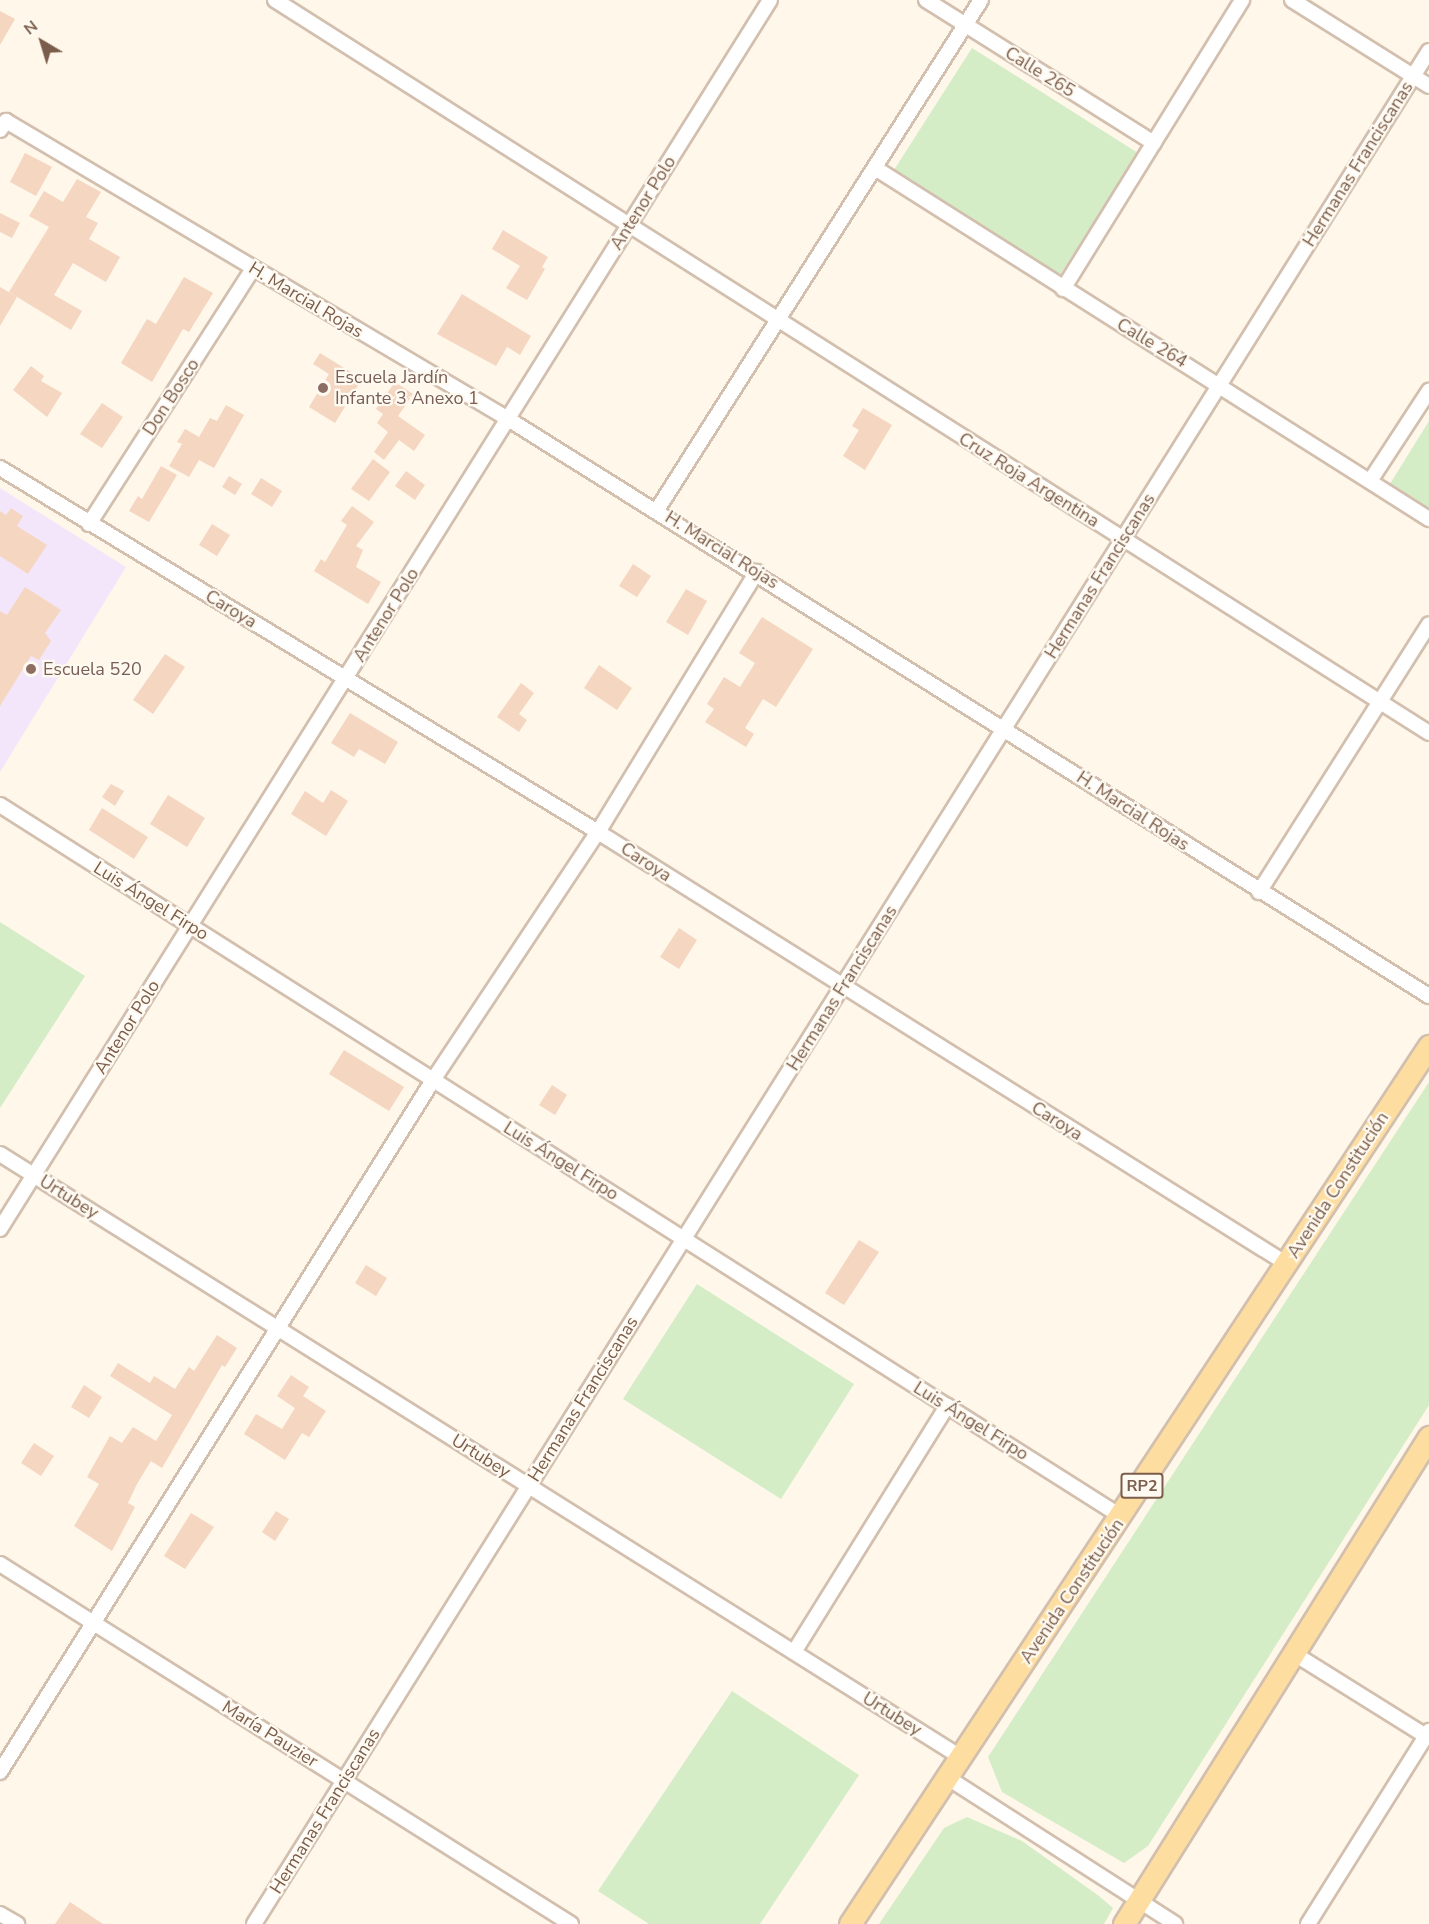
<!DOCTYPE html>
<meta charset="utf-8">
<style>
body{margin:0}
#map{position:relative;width:1429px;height:1924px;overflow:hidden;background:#fef7ea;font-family:"Nunito Sans",sans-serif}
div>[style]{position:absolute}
.education>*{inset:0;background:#f4e6fa}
.green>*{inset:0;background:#d5edc7}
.building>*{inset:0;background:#f5d6c0}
.roads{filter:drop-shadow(2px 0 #d2bfae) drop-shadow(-2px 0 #d2bfae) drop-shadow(0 2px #d2bfae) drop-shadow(0 -2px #d2bfae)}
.minor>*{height:14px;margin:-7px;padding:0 7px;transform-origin:7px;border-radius:7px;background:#fff}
.primary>*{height:21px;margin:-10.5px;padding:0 10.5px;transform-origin:10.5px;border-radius:10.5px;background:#fedea0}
.dots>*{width:16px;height:16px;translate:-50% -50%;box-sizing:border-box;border:3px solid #fffaf1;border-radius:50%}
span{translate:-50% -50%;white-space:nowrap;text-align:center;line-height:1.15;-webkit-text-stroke:4.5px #fffaf1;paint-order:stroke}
.shield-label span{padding:2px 4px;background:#fffaf1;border:2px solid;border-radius:4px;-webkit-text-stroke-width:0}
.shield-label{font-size:16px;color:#7b5d4b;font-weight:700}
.street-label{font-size:18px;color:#7b5d4b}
.education-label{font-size:18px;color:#785e54}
.left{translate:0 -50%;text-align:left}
.north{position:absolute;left:12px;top:12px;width:60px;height:60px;-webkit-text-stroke:4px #fffaf1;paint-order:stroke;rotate:322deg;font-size:16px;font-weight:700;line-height:24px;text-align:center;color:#7b5d4b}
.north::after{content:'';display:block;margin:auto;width:21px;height:27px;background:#7b5d4b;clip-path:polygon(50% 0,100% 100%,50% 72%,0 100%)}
</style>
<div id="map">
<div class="education">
<div style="clip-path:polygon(0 488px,126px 567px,0 772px)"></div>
</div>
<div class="green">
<div style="clip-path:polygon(972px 48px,1138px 153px,1058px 278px,892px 173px)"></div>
<div style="clip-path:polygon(1429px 421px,1429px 512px,1388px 487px)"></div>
<div style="clip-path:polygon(0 922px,85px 976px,0 1108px)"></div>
<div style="clip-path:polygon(1429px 1082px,1429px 1405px,1148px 1846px,1124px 1863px,1002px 1792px,988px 1757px)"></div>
<div style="clip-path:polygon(697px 1284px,854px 1384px,781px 1499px,623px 1399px)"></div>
<div style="clip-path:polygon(732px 1691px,859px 1775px,760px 1924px,649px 1924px,598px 1891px)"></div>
<div style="clip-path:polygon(967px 1817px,1022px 1841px,1099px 1896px,1113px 1908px,1104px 1924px,879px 1924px,944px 1828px)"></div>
</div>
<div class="building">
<div style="clip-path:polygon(0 11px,15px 19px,0 45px)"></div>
<div style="clip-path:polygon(25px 153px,52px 167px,36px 196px,10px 182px)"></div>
<div style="clip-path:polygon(77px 179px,101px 192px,86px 217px,98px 223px,89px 239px,120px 257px,106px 282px,73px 263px,54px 295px,82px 311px,71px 330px,9px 292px,49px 227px,29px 216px,44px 191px,63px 202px)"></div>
<div style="clip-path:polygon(0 213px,20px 223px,12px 238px,0 232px)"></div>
<div style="clip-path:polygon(503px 230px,548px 257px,542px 267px,545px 269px,527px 300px,506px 288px,520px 266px,492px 249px)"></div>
<div style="clip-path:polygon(184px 277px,213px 293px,189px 332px,183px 329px,152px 382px,121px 363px,147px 319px,156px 324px)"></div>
<div style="clip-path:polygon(0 287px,17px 297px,0 326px)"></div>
<div style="clip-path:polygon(462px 294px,531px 336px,520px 355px,507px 347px,496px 366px,437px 334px)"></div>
<div style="clip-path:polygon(320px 353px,362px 379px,335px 423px,309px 407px,329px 374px,313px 364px)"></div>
<div style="clip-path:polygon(31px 366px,44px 376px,41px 381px,62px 393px,47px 417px,13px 390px)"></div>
<div style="clip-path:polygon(395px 382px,413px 394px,398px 416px,425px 435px,414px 451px,399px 440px,384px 460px,374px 452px,388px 432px,377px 423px,383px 414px,376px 409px)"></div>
<div style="clip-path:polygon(102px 403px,123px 417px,102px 448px,80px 434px)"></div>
<div style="clip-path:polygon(226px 405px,244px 415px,214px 468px,199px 460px,189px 477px,169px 466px,182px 444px,177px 442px,185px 429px,199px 437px,210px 418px,217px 421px)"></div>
<div style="clip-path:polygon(863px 408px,892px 425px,865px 470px,843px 456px,859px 430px,852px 426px)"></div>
<div style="clip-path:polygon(373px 459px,390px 472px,369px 501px,351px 489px)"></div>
<div style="clip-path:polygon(161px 466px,177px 475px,149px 522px,129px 511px,138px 496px,142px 499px)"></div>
<div style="clip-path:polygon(406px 471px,425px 485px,415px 500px,395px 486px)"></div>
<div style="clip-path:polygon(229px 476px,242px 484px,235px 495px,222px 487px)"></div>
<div style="clip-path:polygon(261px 478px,282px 491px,272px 507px,251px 494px)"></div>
<div style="clip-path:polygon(352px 506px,374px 522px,356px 546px,363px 550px,356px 567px,381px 582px,368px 604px,314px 571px,321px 559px,325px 562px,347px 525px,341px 521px)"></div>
<div style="clip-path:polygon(11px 508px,23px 516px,17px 526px,47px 545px,28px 574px,0 556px,0 511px,6px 515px)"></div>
<div style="clip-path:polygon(212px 524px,230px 535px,217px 556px,199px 545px)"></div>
<div style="clip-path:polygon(633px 564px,651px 576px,637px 597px,619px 586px)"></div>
<div style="clip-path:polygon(25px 587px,61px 610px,45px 633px,51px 641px,39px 660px,31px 656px,0 706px,0 611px,7px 615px)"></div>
<div style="clip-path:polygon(686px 589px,707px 601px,688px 635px,666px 622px)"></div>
<div style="clip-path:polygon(762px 617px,813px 649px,776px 707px,763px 699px,745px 728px,754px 734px,746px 747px,705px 722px,714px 709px,707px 704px,724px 677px,740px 687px,755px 663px,739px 653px)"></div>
<div style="clip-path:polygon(165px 654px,185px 667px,153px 714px,133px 700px)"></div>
<div style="clip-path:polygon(599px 665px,632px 688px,617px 710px,584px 688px)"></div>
<div style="clip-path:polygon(521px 683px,534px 693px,519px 714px,527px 720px,519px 732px,497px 717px)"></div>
<div style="clip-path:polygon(350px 713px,398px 742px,385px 764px,359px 749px,354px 757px,331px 743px)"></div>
<div style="clip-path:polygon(111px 784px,124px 791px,115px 806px,102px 797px)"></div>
<div style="clip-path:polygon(331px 790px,348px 801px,326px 836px,291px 814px,305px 791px,323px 803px)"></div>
<div style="clip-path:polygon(168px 795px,205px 818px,187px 847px,150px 824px)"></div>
<div style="clip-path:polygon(102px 808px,148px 837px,134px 859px,89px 830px)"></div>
<div style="clip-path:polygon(679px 928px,697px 940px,679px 969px,660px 957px)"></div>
<div style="clip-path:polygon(344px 1050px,404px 1087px,389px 1111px,329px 1074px)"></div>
<div style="clip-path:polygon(552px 1085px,567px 1095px,555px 1115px,539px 1105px)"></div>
<div style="clip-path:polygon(859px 1240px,879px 1252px,844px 1305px,825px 1293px)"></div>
<div style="clip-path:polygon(366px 1265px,387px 1278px,376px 1296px,355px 1283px)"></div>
<div style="clip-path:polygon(217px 1335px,237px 1348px,225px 1367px,222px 1365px,162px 1468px,151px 1461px,137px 1484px,128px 1503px,135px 1507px,112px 1551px,74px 1526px,99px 1484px,87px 1477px,110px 1436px,122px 1443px,133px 1427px,156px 1441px,172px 1415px,110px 1376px,118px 1363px,150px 1383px,154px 1376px,175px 1389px,189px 1367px,194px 1371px)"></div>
<div style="clip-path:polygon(291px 1375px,309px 1387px,303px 1396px,326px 1411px,309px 1437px,302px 1433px,285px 1460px,244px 1434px,256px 1414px,282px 1429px,295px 1408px,277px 1396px)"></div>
<div style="clip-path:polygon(84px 1385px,102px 1397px,89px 1418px,71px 1407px)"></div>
<div style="clip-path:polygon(34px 1443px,54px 1456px,41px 1476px,21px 1463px)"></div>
<div style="clip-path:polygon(276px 1511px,289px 1519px,275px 1541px,262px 1532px)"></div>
<div style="clip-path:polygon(191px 1513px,214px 1527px,185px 1569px,164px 1556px)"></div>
<div style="clip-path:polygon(70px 1902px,103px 1924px,55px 1924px)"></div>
</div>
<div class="roads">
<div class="minor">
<div style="left:275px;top:0;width:1367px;rotate:32.42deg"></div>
<div style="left:926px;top:0;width:269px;rotate:32.1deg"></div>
<div style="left:1292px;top:0;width:162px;rotate:32.1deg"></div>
<div style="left:0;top:130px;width:11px;rotate:-56deg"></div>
<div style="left:6px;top:121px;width:584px;rotate:30.69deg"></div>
<div style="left:508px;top:419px;width:1087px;rotate:32.07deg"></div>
<div style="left:875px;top:168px;width:656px;rotate:32.36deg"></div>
<div style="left:1063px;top:289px;width:340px;rotate:-58.2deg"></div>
<div style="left:0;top:468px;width:700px;rotate:31.33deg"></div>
<div style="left:598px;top:832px;width:813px;rotate:32.09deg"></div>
<div style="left:1370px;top:481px;width:108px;rotate:-56.8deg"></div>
<div style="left:657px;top:510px;width:604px;rotate:-57.57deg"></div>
<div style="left:89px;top:524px;width:303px;rotate:-57.3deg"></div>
<div style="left:0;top:805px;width:1329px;rotate:32.4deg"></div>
<div style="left:1259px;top:892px;width:317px;rotate:-57.6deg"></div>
<div style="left:0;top:1154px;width:1136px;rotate:32.12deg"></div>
<div style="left:0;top:1229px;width:1450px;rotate:-57.93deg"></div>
<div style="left:0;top:1564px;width:675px;rotate:32.23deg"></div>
<div style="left:794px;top:1652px;width:290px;rotate:-58.1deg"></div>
<div style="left:1293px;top:1653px;width:160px;rotate:32deg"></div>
<div style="left:0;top:1772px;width:816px;rotate:-57.96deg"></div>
<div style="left:433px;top:1080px;width:298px;rotate:-56.4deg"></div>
<div style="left:598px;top:832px;width:305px;rotate:-58.6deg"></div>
<div style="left:948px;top:1778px;width:270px;rotate:32.7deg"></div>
<div style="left:0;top:1914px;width:20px;rotate:30deg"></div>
<div style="left:254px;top:1924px;width:2211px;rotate:-57.9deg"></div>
<div style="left:1308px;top:1924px;width:228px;rotate:-57.9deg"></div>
</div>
<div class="primary">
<div style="left:850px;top:1924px;width:1052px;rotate:-56.6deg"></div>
<div style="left:1124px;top:1924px;width:575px;rotate:-57.94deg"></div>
</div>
</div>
<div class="dots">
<div style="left:323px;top:388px;background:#8d6e63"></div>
<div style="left:31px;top:669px;background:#8d6e63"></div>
</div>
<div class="shield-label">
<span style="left:1142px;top:1486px">RP2</span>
</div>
<div class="street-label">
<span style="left:1040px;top:72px;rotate:32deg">Calle 265</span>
<span style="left:1358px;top:164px;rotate:-58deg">Hermanas Franciscanas</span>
<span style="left:643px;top:203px;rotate:-58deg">Antenor Polo</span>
<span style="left:306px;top:300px;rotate:31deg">H. Marcial Rojas</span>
<span style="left:1152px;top:343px;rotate:31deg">Calle 264</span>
<span style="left:171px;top:397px;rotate:-57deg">Don Bosco</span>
<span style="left:1029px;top:480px;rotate:32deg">Cruz Roja Argentina</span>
<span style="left:722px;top:550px;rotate:32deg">H. Marcial Rojas</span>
<span style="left:1100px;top:576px;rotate:-58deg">Hermanas Franciscanas</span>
<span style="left:231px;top:609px;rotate:31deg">Caroya</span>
<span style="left:386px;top:615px;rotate:-58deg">Antenor Polo</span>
<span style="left:1133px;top:811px;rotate:33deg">H. Marcial Rojas</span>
<span style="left:646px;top:862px;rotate:33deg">Caroya</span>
<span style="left:151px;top:901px;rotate:32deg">Luis Ángel Firpo</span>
<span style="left:842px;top:988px;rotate:-58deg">Hermanas Franciscanas</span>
<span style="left:127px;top:1027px;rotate:-58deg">Antenor Polo</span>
<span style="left:1057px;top:1121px;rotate:32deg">Caroya</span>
<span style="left:561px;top:1161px;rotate:32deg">Luis Ángel Firpo</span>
<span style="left:1338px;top:1185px;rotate:-57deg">Avenida Constitución</span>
<span style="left:69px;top:1197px;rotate:32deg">Urtubey</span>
<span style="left:583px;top:1399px;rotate:-58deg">Hermanas Franciscanas</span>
<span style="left:971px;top:1421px;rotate:32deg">Luis Ángel Firpo</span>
<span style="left:481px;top:1456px;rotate:32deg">Urtubey</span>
<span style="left:1072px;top:1591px;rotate:-56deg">Avenida Constitución</span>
<span style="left:892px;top:1714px;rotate:32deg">Urtubey</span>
<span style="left:270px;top:1734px;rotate:32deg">María Pauzier</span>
<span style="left:325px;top:1811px;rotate:-58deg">Hermanas Franciscanas</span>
</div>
<div class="education-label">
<span class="left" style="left:335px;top:388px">Escuela Jardín<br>Infante 3 Anexo 1</span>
<span class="left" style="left:43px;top:669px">Escuela 520</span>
</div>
<div class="north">N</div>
</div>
